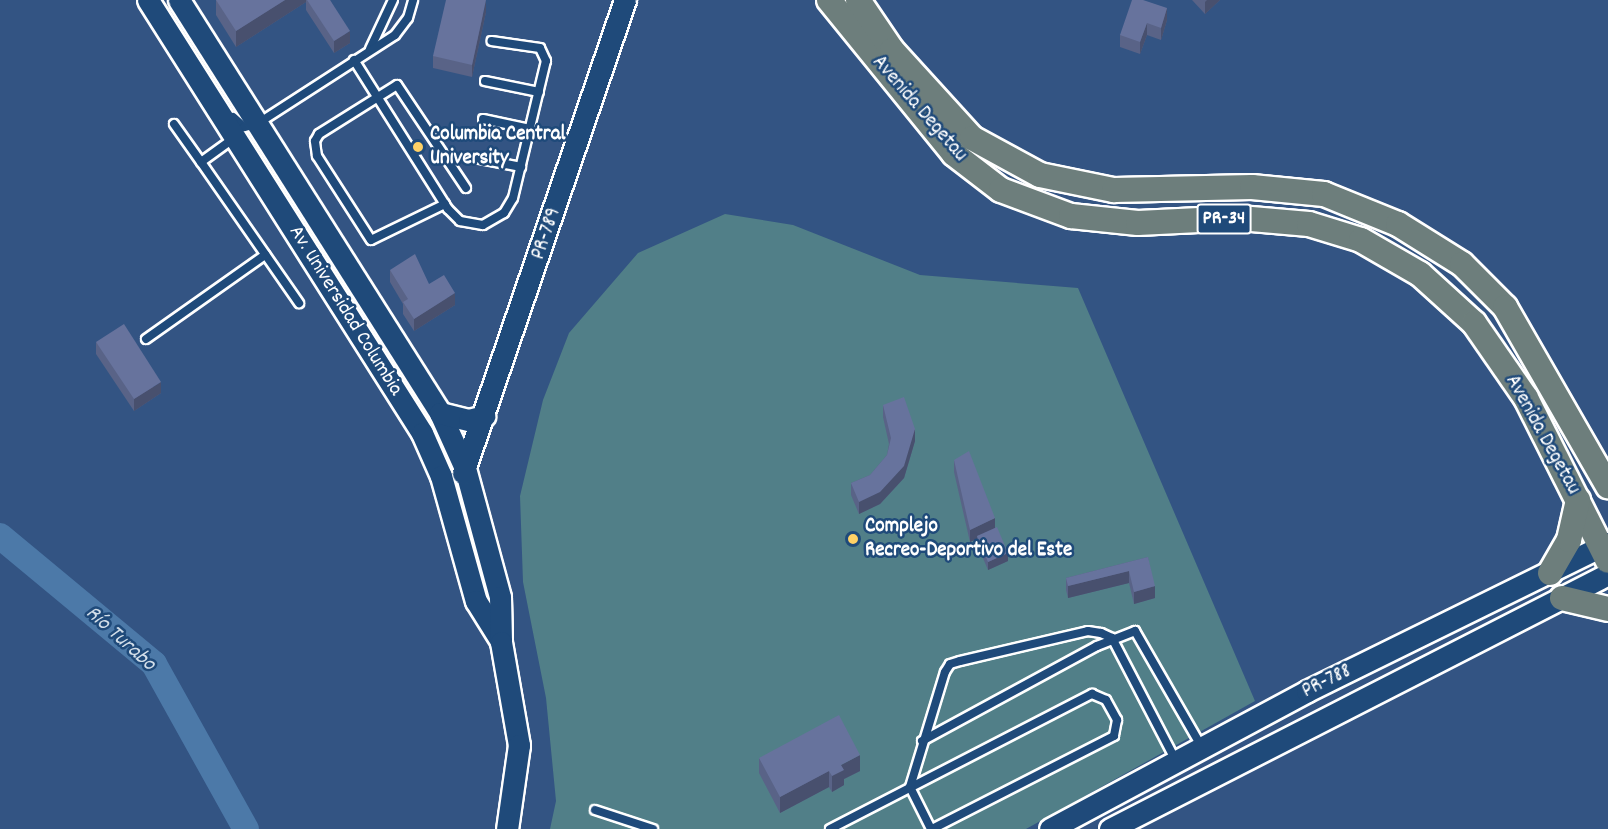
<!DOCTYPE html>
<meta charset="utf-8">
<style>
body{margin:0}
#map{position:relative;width:1608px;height:829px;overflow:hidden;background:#335483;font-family:Dekko,sans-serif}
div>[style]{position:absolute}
.green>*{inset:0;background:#517f88}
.river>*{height:26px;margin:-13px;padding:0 13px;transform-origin:13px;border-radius:13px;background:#4c79a8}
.roads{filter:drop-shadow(2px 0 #fff) drop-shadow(-2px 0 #fff) drop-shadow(0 2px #fff) drop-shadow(0 -2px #fff)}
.lane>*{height:8px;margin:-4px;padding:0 4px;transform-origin:4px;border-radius:4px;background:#1f4a7a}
.secondary>*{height:21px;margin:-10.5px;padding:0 10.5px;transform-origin:10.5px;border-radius:10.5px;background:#1f4a7a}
.primary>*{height:24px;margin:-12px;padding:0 12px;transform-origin:12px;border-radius:12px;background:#6d7e7c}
.wall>*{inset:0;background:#596387}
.shaded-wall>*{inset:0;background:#48506e}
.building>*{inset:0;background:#67739d}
.dots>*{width:16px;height:16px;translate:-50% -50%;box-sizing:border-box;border:3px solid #1f4a7a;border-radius:50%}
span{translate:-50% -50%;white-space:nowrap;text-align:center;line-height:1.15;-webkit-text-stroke:5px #1f4a7a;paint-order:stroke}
.shield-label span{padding:2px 4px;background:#1f4a7a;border:2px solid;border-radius:4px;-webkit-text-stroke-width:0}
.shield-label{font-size:20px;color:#fff;font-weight:700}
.street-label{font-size:21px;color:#fff}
.poi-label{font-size:21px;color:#fff;font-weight:700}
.left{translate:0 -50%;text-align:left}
.water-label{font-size:22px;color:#d2dee9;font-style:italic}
</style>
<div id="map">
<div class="green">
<div style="clip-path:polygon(725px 214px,793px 225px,920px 275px,1078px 288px,1255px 701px,1026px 829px,550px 829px,556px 801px,546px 698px,523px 582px,520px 496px,543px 400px,569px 333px,638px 253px)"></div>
</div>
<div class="river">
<div style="left:0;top:536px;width:200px;rotate:39.7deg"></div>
<div style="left:154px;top:664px;width:189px;rotate:60.9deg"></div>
</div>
<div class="roads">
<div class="lane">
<div style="left:370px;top:49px;width:54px;rotate:-64.9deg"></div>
<div style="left:354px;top:60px;width:176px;rotate:57.8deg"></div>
<div style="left:448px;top:209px;width:17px;rotate:45deg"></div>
<div style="left:460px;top:221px;width:23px;rotate:10deg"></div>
<div style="left:483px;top:225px;width:24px;rotate:-30deg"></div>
<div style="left:504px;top:213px;width:17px;rotate:-59deg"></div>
<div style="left:513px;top:198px;width:141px;rotate:-76.5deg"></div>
<div style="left:546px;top:61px;width:14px;rotate:-115deg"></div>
<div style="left:540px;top:48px;width:49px;rotate:-171.7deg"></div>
<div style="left:485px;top:81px;width:55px;rotate:11.5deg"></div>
<div style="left:233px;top:117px;width:15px;rotate:42deg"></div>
<div style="left:244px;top:127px;width:13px;rotate:-13deg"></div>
<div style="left:257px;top:124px;width:164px;rotate:-32.8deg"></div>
<div style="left:395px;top:35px;width:21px;rotate:-53deg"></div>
<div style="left:408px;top:18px;width:19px;rotate:-74deg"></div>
<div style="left:483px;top:119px;width:48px;rotate:12deg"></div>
<div style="left:174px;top:124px;width:47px;rotate:54.6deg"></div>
<div style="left:201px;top:162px;width:41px;rotate:-36deg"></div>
<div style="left:480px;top:159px;width:42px;rotate:11deg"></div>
<div style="left:201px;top:162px;width:172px;rotate:55.2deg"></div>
<div style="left:445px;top:204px;width:82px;rotate:154.1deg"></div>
<div style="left:371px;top:240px;width:100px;rotate:-122.7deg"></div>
<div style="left:317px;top:156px;width:15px;rotate:-98deg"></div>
<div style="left:315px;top:141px;width:8px;rotate:-60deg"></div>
<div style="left:319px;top:134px;width:92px;rotate:-32.1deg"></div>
<div style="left:397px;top:85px;width:124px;rotate:56.2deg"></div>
<div style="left:146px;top:339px;width:146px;rotate:-35.2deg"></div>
<div style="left:922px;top:741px;width:199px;rotate:-28.5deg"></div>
<div style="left:1097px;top:646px;width:41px;rotate:-21.5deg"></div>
<div style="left:1135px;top:631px;width:133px;rotate:60.1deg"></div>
<div style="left:595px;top:810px;width:61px;rotate:18.1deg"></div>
<div style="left:830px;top:829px;width:295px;rotate:-27.3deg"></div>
<div style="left:1092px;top:694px;width:15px;rotate:23deg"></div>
<div style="left:1106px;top:700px;width:23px;rotate:61deg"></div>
<div style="left:1117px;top:720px;width:16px;rotate:101deg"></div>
<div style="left:1114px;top:736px;width:204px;rotate:152.9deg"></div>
<div style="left:931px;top:829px;width:47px;rotate:-116.6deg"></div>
<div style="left:910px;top:787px;width:120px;rotate:-73.1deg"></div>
<div style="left:945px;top:672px;width:9px;rotate:-58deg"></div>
<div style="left:950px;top:664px;width:10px;rotate:-17deg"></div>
<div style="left:960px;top:661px;width:131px;rotate:-13.2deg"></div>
<div style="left:1088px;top:631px;width:13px;rotate:9deg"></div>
<div style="left:1101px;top:633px;width:12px;rotate:24deg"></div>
<div style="left:1112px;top:638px;width:136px;rotate:62.5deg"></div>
</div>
<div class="secondary">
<div style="left:148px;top:0;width:512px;rotate:57.67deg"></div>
<div style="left:422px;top:433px;width:47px;rotate:66.2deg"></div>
<div style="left:441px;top:476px;width:130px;rotate:74.4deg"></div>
<div style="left:476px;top:601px;width:47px;rotate:58deg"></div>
<div style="left:179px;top:0;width:489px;rotate:57.7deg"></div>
<div style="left:440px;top:413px;width:60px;rotate:65.6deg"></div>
<div style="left:465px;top:468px;width:134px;rotate:74.8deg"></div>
<div style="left:500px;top:597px;width:45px;rotate:88.7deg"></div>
<div style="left:501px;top:642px;width:105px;rotate:80.1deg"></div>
<div style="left:519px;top:745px;width:85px;rotate:98.1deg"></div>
<div style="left:440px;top:413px;width:30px;rotate:14deg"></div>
<div style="left:469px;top:420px;width:16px;rotate:-15deg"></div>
<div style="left:463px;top:473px;width:500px;rotate:-71.1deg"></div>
<div style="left:1050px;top:829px;width:292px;rotate:-28.2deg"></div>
<div style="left:1307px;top:691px;width:335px;rotate:-26.2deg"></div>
<div style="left:1110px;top:829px;width:559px;rotate:-27.11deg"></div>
</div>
<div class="primary">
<div style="left:829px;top:0;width:198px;rotate:50.9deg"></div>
<div style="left:954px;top:154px;width:59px;rotate:37.5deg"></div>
<div style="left:1001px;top:190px;width:75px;rotate:20.4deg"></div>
<div style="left:1071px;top:216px;width:67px;rotate:6deg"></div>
<div style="left:1138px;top:223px;width:102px;rotate:-2.8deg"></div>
<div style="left:1240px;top:218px;width:69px;rotate:5deg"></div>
<div style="left:1309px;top:224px;width:54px;rotate:17.1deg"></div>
<div style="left:1361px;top:240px;width:68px;rotate:30deg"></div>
<div style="left:1420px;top:274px;width:73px;rotate:42.2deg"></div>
<div style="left:1474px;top:323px;width:91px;rotate:55.3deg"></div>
<div style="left:1526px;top:398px;width:182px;rotate:63.3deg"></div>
<div style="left:858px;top:0;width:60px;rotate:55.8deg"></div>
<div style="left:892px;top:50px;width:119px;rotate:47.7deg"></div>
<div style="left:972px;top:138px;width:77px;rotate:28.6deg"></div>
<div style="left:1040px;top:175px;width:76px;rotate:11.5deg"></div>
<div style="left:1114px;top:190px;width:138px;rotate:-1.2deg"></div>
<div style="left:1252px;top:187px;width:72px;rotate:5.6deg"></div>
<div style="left:1324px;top:194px;width:80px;rotate:22.1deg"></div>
<div style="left:1398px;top:224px;width:75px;rotate:32deg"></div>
<div style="left:1462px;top:264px;width:61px;rotate:45deg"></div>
<div style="left:1505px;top:307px;width:207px;rotate:60.1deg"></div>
<div style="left:1550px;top:573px;width:38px;rotate:-60deg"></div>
<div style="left:1569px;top:540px;width:41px;rotate:-77.3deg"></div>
<div style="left:1562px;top:598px;width:47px;rotate:13.4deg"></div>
</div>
</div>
<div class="wall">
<div style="clip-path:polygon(216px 0,330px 0,350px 43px,334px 53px,306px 10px,306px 2px,236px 47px,216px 15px)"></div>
<div style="clip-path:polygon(1192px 0,1220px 0,1205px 14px)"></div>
<div style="clip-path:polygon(1167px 8px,1167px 20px,1161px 40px,1147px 35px,1140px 54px,1120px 47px,1120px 35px)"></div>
<div style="clip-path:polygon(486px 12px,472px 77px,433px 68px,433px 56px)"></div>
<div style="clip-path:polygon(390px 270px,429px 284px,455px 305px,414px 331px,403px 314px,403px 304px,390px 282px)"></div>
<div style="clip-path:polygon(96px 342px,161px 393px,134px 411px,96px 354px)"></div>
<div style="clip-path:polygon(883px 405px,915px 441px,904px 478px,880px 504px,859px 514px,851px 495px,851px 483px,870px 475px,887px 455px,889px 444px,883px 417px)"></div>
<div style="clip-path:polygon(954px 460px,995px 528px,1008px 561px,988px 570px,977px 544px,977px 539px,970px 542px,954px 472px)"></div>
<div style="clip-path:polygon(1148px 557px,1155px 598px,1134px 604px,1129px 583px,1068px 598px,1066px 590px,1066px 578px)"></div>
<div style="clip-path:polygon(759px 758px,860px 771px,844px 779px,844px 785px,832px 792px,829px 787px,780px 813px,759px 773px)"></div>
</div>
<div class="shaded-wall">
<div style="clip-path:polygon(285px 0,306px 0,306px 2px,236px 47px,236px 31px)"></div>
<div style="clip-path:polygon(486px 0,486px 12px,472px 77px,472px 65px)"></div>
<div style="clip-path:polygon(1207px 0,1220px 0,1205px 14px,1205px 2px)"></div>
<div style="clip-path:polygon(1167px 8px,1167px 20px,1161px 40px,1161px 28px)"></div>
<div style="clip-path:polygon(1147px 23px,1147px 35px,1140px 54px,1140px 42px)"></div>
<div style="clip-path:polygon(350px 31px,350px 43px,334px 53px,334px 41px)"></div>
<div style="clip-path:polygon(455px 293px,455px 305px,414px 331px,414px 319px)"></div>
<div style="clip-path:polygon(161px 382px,161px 393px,134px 411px,134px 399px)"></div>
<div style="clip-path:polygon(915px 429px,915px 441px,904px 478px,880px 504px,859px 514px,859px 502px)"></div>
<div style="clip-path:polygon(995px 518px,995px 530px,977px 536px,977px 539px,970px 542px,970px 530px)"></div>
<div style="clip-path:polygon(1008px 553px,1008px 561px,988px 570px,988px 562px)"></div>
<div style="clip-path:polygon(1129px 571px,1129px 583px,1068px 598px,1068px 586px)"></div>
<div style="clip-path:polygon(1155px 586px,1155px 598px,1134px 604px,1134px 592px)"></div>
<div style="clip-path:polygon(860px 755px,860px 771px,844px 779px,844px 785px,832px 792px,832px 776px,841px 765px)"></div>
<div style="clip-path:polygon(829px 771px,829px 787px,780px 813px,780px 797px)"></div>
</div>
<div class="building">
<div style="clip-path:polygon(216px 0,285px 0,236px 31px)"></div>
<div style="clip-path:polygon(307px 0,330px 0,350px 31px,334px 41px)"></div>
<div style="clip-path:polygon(446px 0,486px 0,472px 65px,433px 56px)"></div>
<div style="clip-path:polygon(1132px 0,1143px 0,1167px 8px,1161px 28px,1147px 23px,1140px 42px,1120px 35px)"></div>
<div style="clip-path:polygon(415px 254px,429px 284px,444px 275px,455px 293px,414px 319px,403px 302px,408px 299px,390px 270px)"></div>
<div style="clip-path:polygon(124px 324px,161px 382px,134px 399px,96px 342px)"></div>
<div style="clip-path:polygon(904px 397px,915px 429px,904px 466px,880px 492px,859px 502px,851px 483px,870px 475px,887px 455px,891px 438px,883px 405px)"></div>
<div style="clip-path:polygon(969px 451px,995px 518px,970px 530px,954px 460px)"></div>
<div style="clip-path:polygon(997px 527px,1008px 553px,988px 562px,977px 536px)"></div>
<div style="clip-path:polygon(1148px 557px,1155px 586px,1134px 592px,1129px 571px,1068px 586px,1066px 578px)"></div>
<div style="clip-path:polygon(839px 715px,860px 755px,841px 765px,844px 770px,832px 776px,829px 771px,780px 797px,759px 758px)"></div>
</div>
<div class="dots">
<div style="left:418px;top:147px;background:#ffd166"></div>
<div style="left:853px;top:539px;background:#ffd166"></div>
</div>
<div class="shield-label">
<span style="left:1224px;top:219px">PR-34</span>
</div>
<div class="street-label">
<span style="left:919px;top:109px;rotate:49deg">Avenida Degetau</span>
<span style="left:547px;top:234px;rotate:-71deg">PR-789</span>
<span style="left:345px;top:311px;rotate:58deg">Av. Universidad Columbia</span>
<span style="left:1542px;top:435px;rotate:61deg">Avenida Degetau</span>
<span style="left:1327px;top:682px;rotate:-26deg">PR-788</span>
</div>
<div class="poi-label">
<span class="left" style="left:430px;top:147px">Columbia Central<br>University</span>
<span class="left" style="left:865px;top:539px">Complejo<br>Recreo-Deportivo del Este</span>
</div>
<div class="water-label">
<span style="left:120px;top:639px;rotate:42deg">Río Turabo</span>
</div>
</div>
